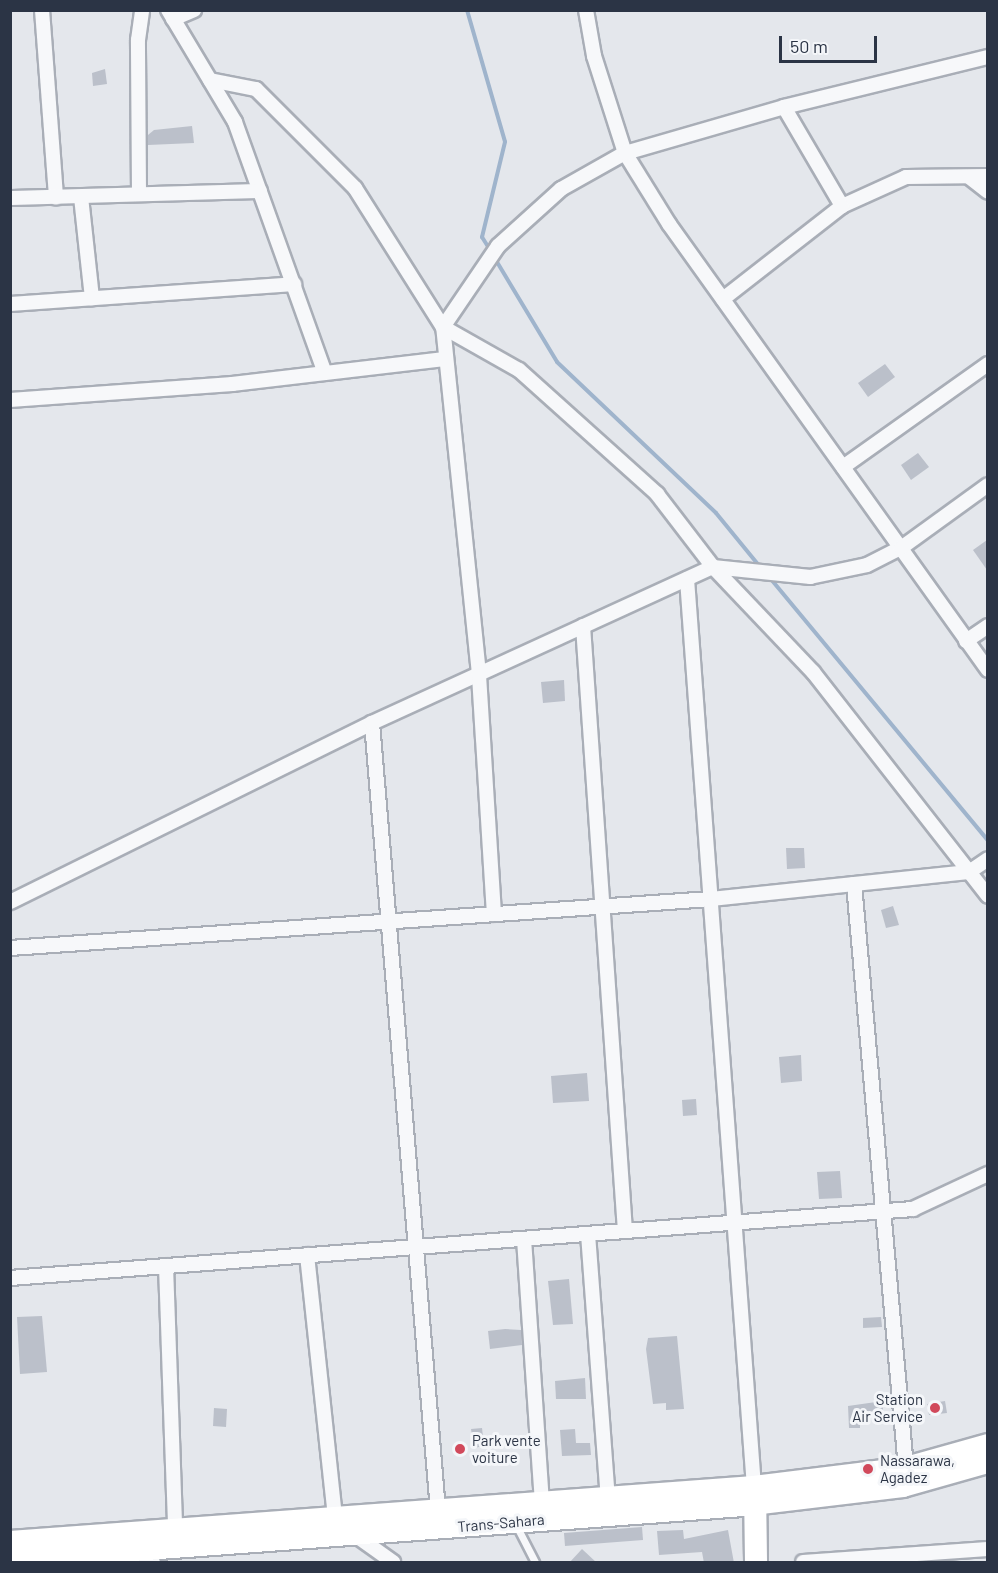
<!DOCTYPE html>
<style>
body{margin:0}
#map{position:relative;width:998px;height:1573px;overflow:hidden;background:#e4e7ec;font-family:Barlow,sans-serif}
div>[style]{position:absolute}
.stream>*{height:4px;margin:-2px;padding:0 2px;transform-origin:2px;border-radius:2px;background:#9fb4cc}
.building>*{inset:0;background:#bbc0ca}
.roads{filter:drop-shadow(2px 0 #a9aeb7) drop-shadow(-2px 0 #a9aeb7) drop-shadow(0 2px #a9aeb7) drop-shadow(0 -2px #a9aeb7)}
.service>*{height:7px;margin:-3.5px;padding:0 3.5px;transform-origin:3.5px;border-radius:3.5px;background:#f7f8fa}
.minor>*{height:14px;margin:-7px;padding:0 7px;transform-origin:7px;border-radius:7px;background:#f7f8fa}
.tertiary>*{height:18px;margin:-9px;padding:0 9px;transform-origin:9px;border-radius:9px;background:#f7f8fa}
.primary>*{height:22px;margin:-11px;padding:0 11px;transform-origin:11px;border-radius:11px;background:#fff}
.dots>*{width:16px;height:16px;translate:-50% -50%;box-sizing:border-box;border:3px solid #f4f6f9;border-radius:50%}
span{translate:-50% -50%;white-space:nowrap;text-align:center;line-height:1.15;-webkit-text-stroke:6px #f4f6f9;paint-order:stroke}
.poi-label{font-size:15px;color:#2b3445}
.right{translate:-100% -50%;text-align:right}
.left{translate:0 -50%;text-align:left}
.street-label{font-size:15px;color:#2b3445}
.frame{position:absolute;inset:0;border:12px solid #2b3445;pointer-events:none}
.scale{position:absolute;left:779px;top:36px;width:98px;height:27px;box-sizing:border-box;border:3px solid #2b3445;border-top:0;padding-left:8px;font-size:18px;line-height:21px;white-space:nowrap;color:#2b3445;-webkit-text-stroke:4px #f4f6f9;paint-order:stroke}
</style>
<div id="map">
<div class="stream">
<div style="left:467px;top:10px;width:137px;rotate:73.9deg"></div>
<div style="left:505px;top:142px;width:98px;rotate:103.6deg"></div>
<div style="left:482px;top:237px;width:15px;rotate:58deg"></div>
<div style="left:494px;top:257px;width:122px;rotate:59deg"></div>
<div style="left:557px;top:362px;width:219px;rotate:43.5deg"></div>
<div style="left:716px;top:513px;width:71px;rotate:50.7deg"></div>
<div style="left:770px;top:578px;width:342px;rotate:50.3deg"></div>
</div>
<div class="building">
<div style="clip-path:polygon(105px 69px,107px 84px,93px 86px,92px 73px)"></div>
<div style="clip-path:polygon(192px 126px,194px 143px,148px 145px,148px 135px,154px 130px)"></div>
<div style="clip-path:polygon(885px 364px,895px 377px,868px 397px,858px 383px)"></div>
<div style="clip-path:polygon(918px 453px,929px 467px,911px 480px,901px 465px)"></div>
<div style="clip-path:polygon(987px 540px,987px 570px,973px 550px)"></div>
<div style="clip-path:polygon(564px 680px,565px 701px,543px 703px,541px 682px)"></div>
<div style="clip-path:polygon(786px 848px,804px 848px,805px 868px,787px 869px)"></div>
<div style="clip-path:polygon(893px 906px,899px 925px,886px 928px,881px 910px)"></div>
<div style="clip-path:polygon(801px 1055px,802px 1081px,781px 1083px,779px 1057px)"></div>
<div style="clip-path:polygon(587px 1073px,589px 1101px,553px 1103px,551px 1076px)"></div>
<div style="clip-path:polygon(696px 1099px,697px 1115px,683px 1116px,682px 1100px)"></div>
<div style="clip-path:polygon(840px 1171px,842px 1198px,819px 1199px,817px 1172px)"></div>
<div style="clip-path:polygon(569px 1279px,573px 1324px,553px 1325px,548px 1281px)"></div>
<div style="clip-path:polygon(42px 1316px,47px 1372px,20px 1374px,17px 1317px)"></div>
<div style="clip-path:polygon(881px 1317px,882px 1327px,863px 1328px,863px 1318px)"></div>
<div style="clip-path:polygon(505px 1329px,521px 1330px,522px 1345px,490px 1349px,488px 1331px)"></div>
<div style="clip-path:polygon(677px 1336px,684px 1409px,666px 1410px,666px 1403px,653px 1404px,646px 1349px,648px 1338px)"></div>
<div style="clip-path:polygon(585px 1378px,586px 1399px,556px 1399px,555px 1381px)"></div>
<div style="clip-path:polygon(883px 1401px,883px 1417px,860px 1419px,860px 1428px,849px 1428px,848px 1406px)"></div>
<div style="clip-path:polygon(945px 1401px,947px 1413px,929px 1415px,927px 1404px)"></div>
<div style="clip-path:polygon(214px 1408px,227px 1409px,226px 1427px,213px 1426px)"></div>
<div style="clip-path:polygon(482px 1428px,484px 1446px,474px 1448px,471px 1429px)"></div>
<div style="clip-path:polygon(575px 1429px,576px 1443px,590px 1443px,591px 1455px,562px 1456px,560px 1430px)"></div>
<div style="clip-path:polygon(642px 1527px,643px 1540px,565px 1546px,564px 1533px)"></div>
<div style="clip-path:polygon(683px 1530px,684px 1539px,728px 1530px,734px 1563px,704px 1563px,702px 1552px,659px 1555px,657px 1531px)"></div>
<div style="clip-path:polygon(582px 1549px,597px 1563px,569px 1563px)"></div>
</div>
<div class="roads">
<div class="service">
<div style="left:516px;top:1525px;width:42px;rotate:62.8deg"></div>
</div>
<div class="minor">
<div style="left:42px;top:10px;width:188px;rotate:85.7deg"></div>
<div style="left:168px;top:10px;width:131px;rotate:59.1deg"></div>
<div style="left:235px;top:122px;width:264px;rotate:70.3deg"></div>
<div style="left:586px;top:10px;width:47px;rotate:80.1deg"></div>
<div style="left:594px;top:56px;width:102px;rotate:72.3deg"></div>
<div style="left:625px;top:153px;width:84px;rotate:58.2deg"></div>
<div style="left:669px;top:224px;width:548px;rotate:54.43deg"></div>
<div style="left:173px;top:19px;width:23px;rotate:-23deg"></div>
<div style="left:210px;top:80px;width:47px;rotate:11.1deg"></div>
<div style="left:256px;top:89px;width:140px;rotate:45deg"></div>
<div style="left:355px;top:188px;width:165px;rotate:57.7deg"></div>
<div style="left:443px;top:327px;width:87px;rotate:29.5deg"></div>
<div style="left:519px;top:370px;width:186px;rotate:41.9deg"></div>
<div style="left:657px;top:494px;width:92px;rotate:52.5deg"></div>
<div style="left:713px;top:567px;width:145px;rotate:46.4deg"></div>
<div style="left:813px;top:672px;width:284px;rotate:52deg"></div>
<div style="left:784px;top:107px;width:115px;rotate:59.6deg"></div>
<div style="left:842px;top:206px;width:70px;rotate:-24.4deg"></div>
<div style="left:906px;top:177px;width:82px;rotate:-0.7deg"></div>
<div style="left:969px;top:177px;width:24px;rotate:38deg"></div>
<div style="left:139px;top:193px;width:153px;rotate:-90.4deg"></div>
<div style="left:138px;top:40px;width:30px;rotate:-82deg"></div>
<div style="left:81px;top:197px;width:102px;rotate:83.8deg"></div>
<div style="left:10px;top:198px;width:250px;rotate:-1.6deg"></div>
<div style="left:723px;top:299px;width:151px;rotate:-38deg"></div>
<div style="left:10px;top:304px;width:285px;rotate:-4deg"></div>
<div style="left:10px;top:400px;width:223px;rotate:-4.1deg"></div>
<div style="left:232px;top:384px;width:214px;rotate:-6.7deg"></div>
<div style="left:843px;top:467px;width:178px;rotate:-35.4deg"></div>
<div style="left:687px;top:579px;width:910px;rotate:85.78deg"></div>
<div style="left:583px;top:626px;width:606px;rotate:86.03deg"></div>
<div style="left:966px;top:641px;width:27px;rotate:-34deg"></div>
<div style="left:372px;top:723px;width:791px;rotate:85.21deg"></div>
<div style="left:854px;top:884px;width:586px;rotate:84.91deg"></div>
<div style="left:10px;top:902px;width:404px;rotate:-26.3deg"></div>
<div style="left:372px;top:723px;width:375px;rotate:-24.6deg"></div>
<div style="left:713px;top:567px;width:98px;rotate:5.9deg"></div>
<div style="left:810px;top:577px;width:58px;rotate:-11.9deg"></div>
<div style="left:867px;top:565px;width:38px;rotate:-27deg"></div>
<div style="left:901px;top:548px;width:107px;rotate:-35.9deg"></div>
<div style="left:494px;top:914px;width:240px;rotate:-93.6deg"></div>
<div style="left:479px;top:674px;width:349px;rotate:-95.9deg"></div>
<div style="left:443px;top:327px;width:98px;rotate:-55.8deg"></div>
<div style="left:498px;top:246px;width:85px;rotate:-42.1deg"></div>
<div style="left:561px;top:189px;width:73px;rotate:-29.4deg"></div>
<div style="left:625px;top:153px;width:166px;rotate:-16.1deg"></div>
<div style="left:784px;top:107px;width:210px;rotate:-13.8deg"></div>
<div style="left:10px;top:948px;width:703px;rotate:-4deg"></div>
<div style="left:711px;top:899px;width:259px;rotate:-6deg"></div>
<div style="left:969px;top:872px;width:23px;rotate:-34deg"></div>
<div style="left:588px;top:1234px;width:265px;rotate:85.7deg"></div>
<div style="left:524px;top:1239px;width:265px;rotate:86.1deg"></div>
<div style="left:307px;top:1255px;width:272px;rotate:83.9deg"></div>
<div style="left:166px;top:1266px;width:264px;rotate:88deg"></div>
<div style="left:10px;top:1278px;width:906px;rotate:-4.37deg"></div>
<div style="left:913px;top:1209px;width:83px;rotate:-25deg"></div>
<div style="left:355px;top:1535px;width:47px;rotate:35.4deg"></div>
<div style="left:803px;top:1562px;width:185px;rotate:-4deg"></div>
</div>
<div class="tertiary">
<div style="left:129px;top:1544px;width:28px;rotate:39deg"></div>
</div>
<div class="primary">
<div style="left:755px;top:1489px;width:73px;rotate:89.2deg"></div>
<div style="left:10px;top:1542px;width:746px;rotate:-4.23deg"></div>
<div style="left:754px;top:1487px;width:153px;rotate:-7.1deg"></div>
<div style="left:906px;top:1468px;width:85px;rotate:-15.7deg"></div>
<div style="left:10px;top:1559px;width:736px;rotate:-4.21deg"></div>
<div style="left:744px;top:1505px;width:160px;rotate:-6.8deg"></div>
<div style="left:903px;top:1486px;width:88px;rotate:-15.8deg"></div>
</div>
</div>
<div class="dots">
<div style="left:935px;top:1408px;background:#d1495b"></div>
<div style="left:460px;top:1449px;background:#d1495b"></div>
<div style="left:868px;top:1469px;background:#d1495b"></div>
</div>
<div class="poi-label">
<span class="right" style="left:923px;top:1408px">Station<br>Air Service</span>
<span class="left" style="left:472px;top:1449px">Park vente<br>voiture</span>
<span class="left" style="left:880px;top:1469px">Nassarawa,<br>Agadez</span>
</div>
<div class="street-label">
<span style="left:501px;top:1523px;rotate:-5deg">Trans-Sahara</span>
</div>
<div class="frame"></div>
<div class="scale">50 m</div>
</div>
